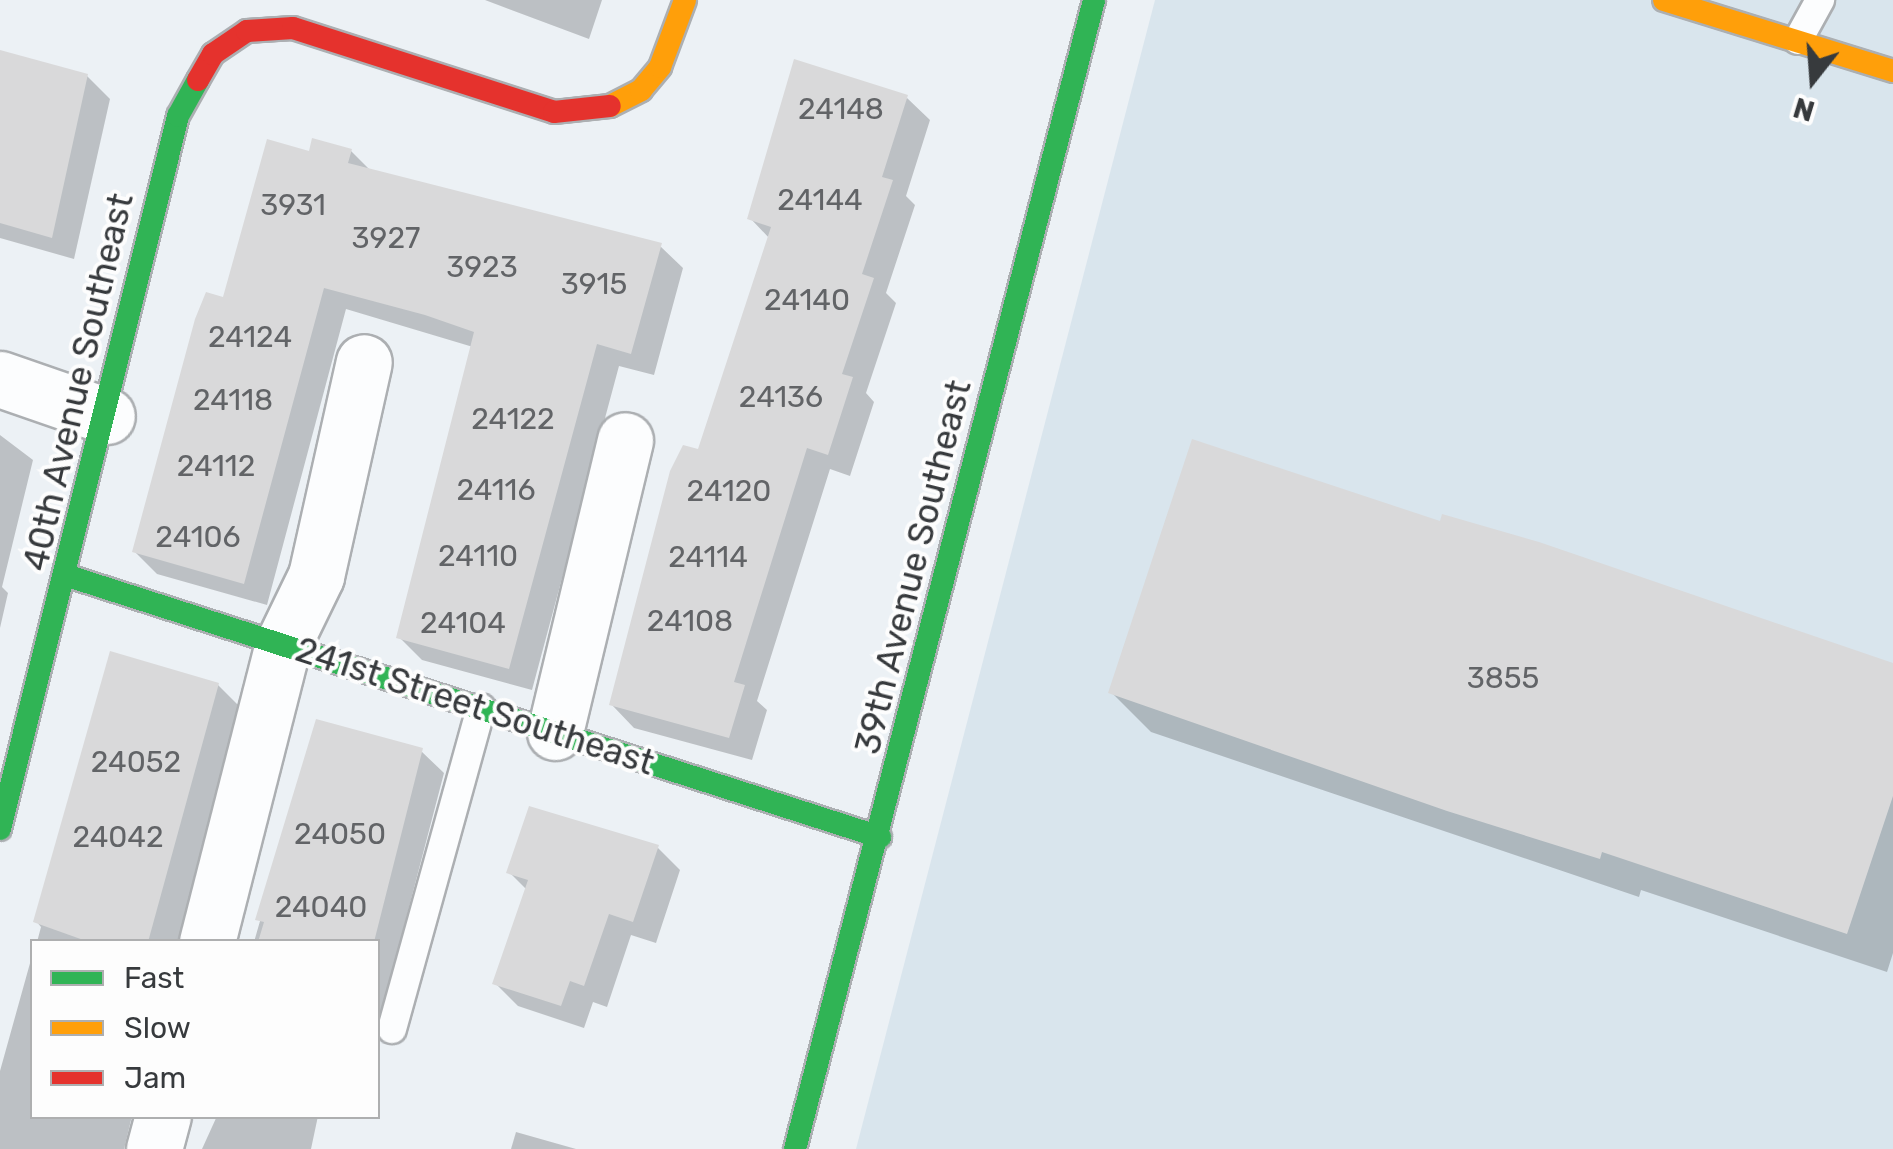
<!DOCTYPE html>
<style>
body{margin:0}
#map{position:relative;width:1893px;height:1149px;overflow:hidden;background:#ecf1f5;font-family:Rubik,sans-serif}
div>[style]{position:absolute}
.built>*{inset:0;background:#d9e5ed}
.shadow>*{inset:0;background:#0003}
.building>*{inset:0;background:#d9d9da}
.roads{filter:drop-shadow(2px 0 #acafb2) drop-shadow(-2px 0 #acafb2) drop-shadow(0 2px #acafb2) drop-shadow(0 -2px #acafb2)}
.lane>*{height:28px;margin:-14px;padding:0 14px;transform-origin:14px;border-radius:14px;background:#fcfdfe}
.street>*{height:55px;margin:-27.5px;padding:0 27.5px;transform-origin:27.5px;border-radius:27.5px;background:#fcfdfe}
.fast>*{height:22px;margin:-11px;padding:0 11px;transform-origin:11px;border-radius:11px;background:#30b455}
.slow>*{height:22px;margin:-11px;padding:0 11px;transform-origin:11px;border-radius:11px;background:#ff9f0a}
.jam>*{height:22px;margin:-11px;padding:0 11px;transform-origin:11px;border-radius:11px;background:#e5322d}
span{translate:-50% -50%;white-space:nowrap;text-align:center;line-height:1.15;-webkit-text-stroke:8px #fdfdfd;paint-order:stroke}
.number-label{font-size:30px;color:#626467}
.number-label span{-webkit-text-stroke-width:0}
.street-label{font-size:35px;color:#373a3d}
.legend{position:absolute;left:30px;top:939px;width:350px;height:180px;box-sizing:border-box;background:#fdfdfd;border:2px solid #aeafb0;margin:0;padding:12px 18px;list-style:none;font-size:30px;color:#373a3d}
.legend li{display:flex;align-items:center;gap:20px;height:50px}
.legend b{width:50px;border:2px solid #aeafb0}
.north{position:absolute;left:1763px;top:30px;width:100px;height:100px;-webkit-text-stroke:8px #fdfdfd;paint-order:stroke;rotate:197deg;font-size:28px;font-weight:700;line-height:40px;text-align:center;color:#373a3d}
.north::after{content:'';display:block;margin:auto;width:35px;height:45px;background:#373a3d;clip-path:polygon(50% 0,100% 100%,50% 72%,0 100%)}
</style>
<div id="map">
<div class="built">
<div style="clip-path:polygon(1155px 0,1893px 0,1893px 1149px,856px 1149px)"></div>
</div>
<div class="shadow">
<div style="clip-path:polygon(485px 0,602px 0,589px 39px)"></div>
<div style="clip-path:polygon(0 52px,87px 76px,110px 99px,74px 259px,0 238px)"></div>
<div style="clip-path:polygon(907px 98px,930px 120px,906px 196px,915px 205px,886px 293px,896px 303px,866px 393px,874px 402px,850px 476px,830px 469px,757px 701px,767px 710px,752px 760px,634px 728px,612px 705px,770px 239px,750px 218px)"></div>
<div style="clip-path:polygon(351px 151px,371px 171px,660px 246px,683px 268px,654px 375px,619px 366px,532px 690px,422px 660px,399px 637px,473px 347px,346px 309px,267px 605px,157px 574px,134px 551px,224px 300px,311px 154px)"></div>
<div style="clip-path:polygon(0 435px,33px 460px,2px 587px,8px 593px,0 628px)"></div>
<div style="clip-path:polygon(1441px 524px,1893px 665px,1893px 953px,1887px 972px,1641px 890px,1639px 897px,1151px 732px,1111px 692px)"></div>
<div style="clip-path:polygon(111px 654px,218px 685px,241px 708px,179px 942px,37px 942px,41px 927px,36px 921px)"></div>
<div style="clip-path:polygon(317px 722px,421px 751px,444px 773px,378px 1026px,378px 942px,254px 942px)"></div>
<div style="clip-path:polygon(658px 848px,680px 870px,656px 943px,631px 935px,607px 1007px,593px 1002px,584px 1028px,518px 1006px,495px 983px,527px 890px,509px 872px)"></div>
<div style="clip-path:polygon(32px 956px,32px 1116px,132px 1116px,124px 1149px,0 1149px,0 1071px)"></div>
<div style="clip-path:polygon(217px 1116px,318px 1116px,311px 1149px,202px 1149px)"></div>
<div style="clip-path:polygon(516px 1132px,576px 1149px,511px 1149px)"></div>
</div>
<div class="building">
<div style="clip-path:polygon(0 50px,88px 74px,52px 238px,0 223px)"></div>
<div style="clip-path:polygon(794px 59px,908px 95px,882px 177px,893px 180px,862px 274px,874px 278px,842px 374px,853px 377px,828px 455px,807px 448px,734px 682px,745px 685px,729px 738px,609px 705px,670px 471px,683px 445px,698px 449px,771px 227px,747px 219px)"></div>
<div style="clip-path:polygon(312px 138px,352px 149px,348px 163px,662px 243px,631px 354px,597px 344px,509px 669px,396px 638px,474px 332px,425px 315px,324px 288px,244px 584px,132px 552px,195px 319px,206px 292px,223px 297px,267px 139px,309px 151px)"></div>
<div style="clip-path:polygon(1192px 439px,1440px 521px,1442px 514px,1539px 542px,1893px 663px,1893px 796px,1847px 934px,1602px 852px,1600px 859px,1447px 811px,1108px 693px)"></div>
<div style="clip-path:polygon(110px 651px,219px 683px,148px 942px,89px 942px,33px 922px)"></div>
<div style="clip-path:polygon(316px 719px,423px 748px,374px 942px,258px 942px,264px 922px,255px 920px)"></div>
<div style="clip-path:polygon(529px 806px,659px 845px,633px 922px,609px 914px,584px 986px,570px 981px,561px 1006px,492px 984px,528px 880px,506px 873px)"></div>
</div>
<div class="roads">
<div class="lane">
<div style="left:1798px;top:40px;width:46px;rotate:-61.2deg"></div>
<div style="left:392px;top:1029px;width:333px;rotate:-74.5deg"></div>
</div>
<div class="street">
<div style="left:0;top:379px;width:113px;rotate:19.1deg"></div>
<div style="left:555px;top:732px;width:300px;rotate:-76.5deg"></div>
<div style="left:207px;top:942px;width:308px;rotate:-75.7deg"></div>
<div style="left:283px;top:644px;width:76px;rotate:-64.1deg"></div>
<div style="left:316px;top:576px;width:219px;rotate:-77.4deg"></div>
<div style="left:154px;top:1149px;width:34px;rotate:-75deg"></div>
</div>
<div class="fast">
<div style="left:68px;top:576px;width:853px;rotate:17.82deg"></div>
<div style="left:0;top:829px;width:735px;rotate:-75.98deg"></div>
<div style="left:178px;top:116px;width:41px;rotate:-60.9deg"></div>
<div style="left:795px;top:1149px;width:1187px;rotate:-75.41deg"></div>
</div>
<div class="slow">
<div style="left:1664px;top:0;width:240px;rotate:17.2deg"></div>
<div style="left:610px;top:106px;width:35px;rotate:-27deg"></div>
<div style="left:641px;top:90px;width:30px;rotate:-50deg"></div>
<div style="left:660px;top:67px;width:72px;rotate:-69.5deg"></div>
</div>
<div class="jam">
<div style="left:198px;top:80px;width:30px;rotate:-60deg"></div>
<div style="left:213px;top:54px;width:41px;rotate:-34.1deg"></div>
<div style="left:247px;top:31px;width:46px;rotate:-3.7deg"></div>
<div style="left:293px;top:28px;width:274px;rotate:17.8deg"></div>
<div style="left:554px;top:112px;width:56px;rotate:-6.1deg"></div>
</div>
</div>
<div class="number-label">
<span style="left:841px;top:109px">24148</span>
<span style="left:820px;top:200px">24144</span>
<span style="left:293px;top:205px">3931</span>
<span style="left:386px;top:238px">3927</span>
<span style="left:482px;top:267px">3923</span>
<span style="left:594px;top:284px">3915</span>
<span style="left:807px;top:300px">24140</span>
<span style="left:250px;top:337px">24124</span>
<span style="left:781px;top:397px">24136</span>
<span style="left:233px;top:400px">24118</span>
<span style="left:513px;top:419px">24122</span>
<span style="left:216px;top:466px">24112</span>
<span style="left:496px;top:490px">24116</span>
<span style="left:729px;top:491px">24120</span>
<span style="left:198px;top:537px">24106</span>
<span style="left:478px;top:556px">24110</span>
<span style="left:708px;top:557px">24114</span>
<span style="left:690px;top:621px">24108</span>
<span style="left:463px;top:623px">24104</span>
<span style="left:1503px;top:678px">3855</span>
<span style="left:136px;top:762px">24052</span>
<span style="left:340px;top:834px">24050</span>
<span style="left:118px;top:837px">24042</span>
<span style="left:321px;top:907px">24040</span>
</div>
<div class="street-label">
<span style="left:78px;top:382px;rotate:-77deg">40th Avenue Southeast</span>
<span style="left:913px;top:567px;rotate:-76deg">39th Avenue Southeast</span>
<span style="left:475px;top:706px;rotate:18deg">241st Street Southeast</span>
</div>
<ul class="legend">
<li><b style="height:12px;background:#30b455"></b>Fast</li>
<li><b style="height:12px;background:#ff9f0a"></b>Slow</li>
<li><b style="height:12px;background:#e5322d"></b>Jam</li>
</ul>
<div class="north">N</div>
</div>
